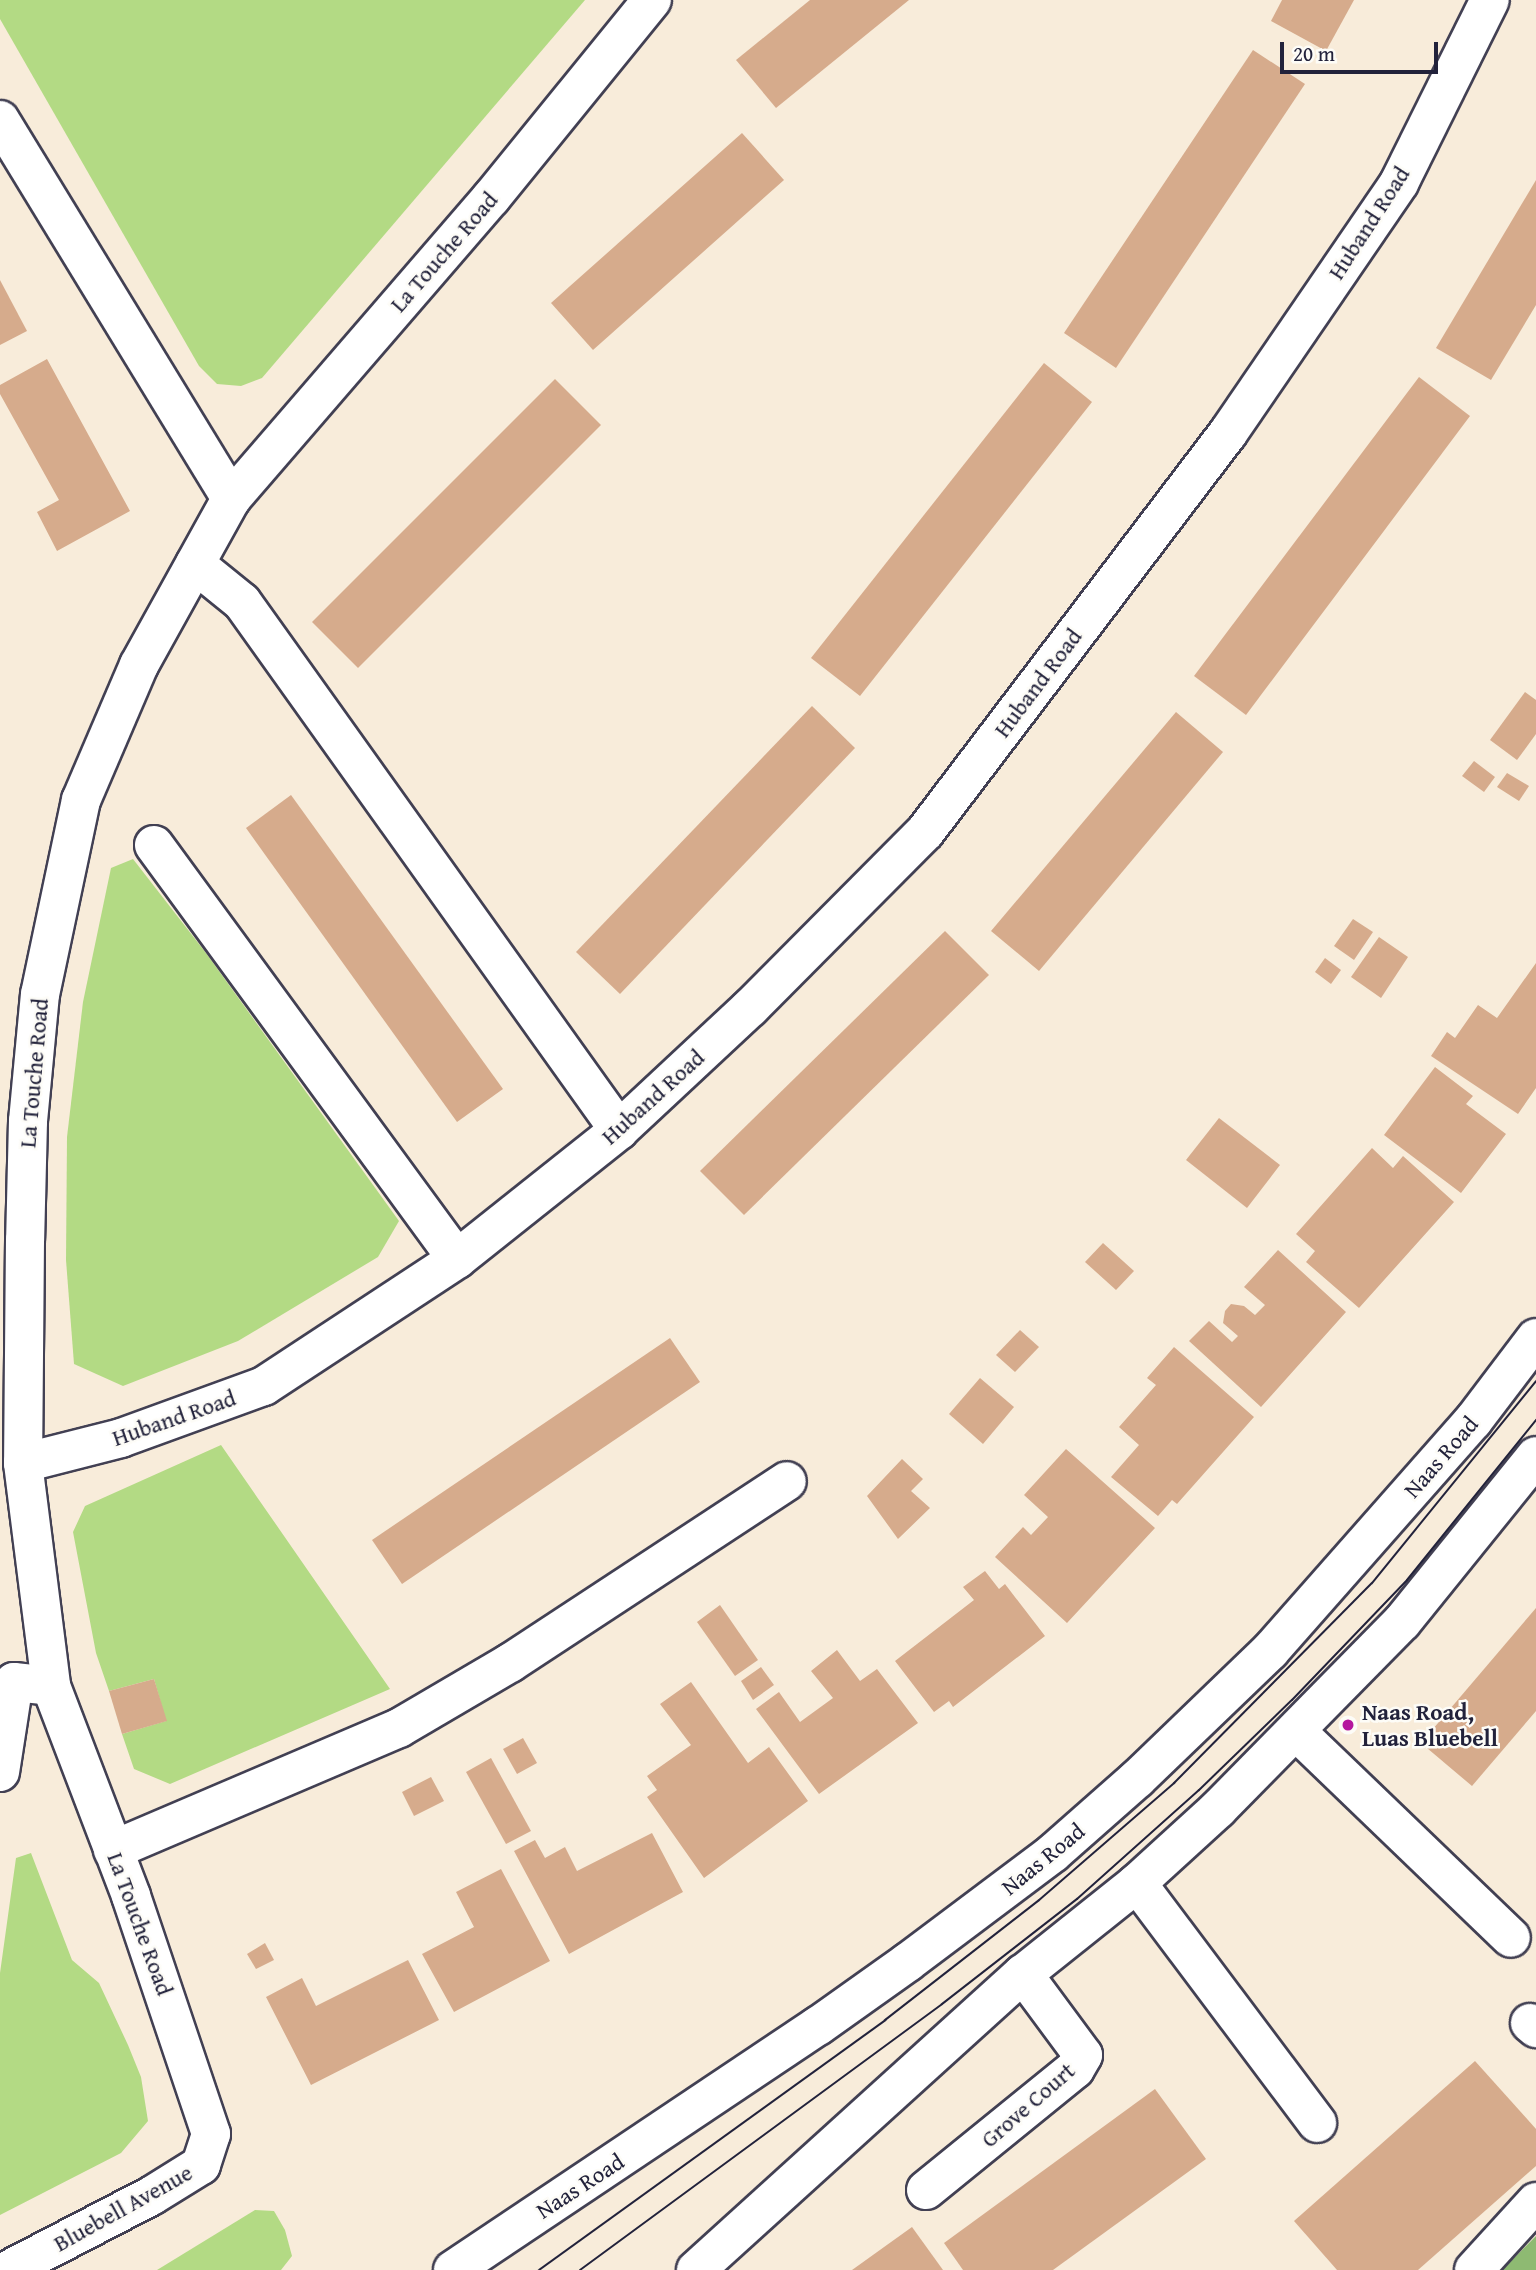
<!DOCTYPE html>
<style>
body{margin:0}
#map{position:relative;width:1536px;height:2270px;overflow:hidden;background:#f8ecda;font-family:"Gentium Book Plus",serif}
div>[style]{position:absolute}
.green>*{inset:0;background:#b3da84}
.forest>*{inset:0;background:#8eba72}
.building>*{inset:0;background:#d6ab8c}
.roads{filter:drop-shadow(2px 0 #424053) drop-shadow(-2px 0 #424053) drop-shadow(0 2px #424053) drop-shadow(0 -2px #424053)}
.minor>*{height:38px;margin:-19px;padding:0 19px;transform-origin:19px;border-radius:19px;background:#fff}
.major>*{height:38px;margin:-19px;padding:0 19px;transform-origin:19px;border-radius:19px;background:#fff}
.tram>*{height:2px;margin:-1px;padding:0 1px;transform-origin:1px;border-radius:1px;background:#22223b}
.dots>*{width:19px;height:19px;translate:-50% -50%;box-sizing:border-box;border:4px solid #fdfcf7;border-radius:50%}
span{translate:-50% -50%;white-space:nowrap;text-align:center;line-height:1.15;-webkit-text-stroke:5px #fdfcf7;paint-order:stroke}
.street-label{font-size:23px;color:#22223b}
.poi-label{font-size:23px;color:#22223b;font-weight:700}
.left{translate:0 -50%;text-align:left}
.scale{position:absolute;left:1280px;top:42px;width:158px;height:32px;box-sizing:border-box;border:4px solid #22223b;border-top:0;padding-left:9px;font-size:21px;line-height:24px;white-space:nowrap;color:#22223b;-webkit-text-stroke:5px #fdfcf7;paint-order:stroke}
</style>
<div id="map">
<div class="green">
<div style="clip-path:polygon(0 0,585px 0,262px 378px,241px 386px,217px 384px,199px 366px,0 19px)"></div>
<div style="clip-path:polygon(133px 859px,206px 953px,399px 1221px,378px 1257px,238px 1341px,123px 1386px,74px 1364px,66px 1260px,67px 1137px,83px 1002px,111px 868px)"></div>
<div style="clip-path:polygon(221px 1445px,390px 1689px,170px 1784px,134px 1769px,122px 1734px,166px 1721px,154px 1679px,109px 1691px,96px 1653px,73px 1532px,85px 1506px)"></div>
<div style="clip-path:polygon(31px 1853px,72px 1960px,99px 1983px,128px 2045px,141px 2077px,148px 2121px,121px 2153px,0 2215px,0 1973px,16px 1858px)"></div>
<div style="clip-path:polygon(255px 2210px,274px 2211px,285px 2230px,292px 2256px,281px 2270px,157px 2270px)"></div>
</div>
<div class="forest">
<div style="clip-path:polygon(1536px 2236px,1536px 2270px,1502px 2270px)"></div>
</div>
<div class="building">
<div style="clip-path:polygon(810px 0,909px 0,776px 108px,736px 60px)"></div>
<div style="clip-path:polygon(1282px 0,1354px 0,1326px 51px,1271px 21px)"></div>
<div style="clip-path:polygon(1253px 50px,1305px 84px,1116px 368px,1064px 333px)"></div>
<div style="clip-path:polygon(742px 133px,784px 180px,593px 350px,551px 303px)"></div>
<div style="clip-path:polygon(1536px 180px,1536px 305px,1491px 380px,1436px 348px)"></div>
<div style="clip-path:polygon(0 280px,27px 331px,0 345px)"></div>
<div style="clip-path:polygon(47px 359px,130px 511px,57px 551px,37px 512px,59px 500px,0 394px,0 385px)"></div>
<div style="clip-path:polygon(1044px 363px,1092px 402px,860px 696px,811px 658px)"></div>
<div style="clip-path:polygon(1419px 377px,1470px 416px,1246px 715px,1194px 676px)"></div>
<div style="clip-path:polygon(555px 379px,601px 425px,358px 668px,312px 622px)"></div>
<div style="clip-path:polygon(1525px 692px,1536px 700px,1536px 734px,1517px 760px,1490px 740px)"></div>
<div style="clip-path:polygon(812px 706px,855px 748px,620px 994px,576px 952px)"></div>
<div style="clip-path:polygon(1176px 712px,1223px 752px,1039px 971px,991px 931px)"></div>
<div style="clip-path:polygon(1474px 761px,1495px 777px,1484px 792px,1462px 776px)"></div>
<div style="clip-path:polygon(1507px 773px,1529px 786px,1519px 801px,1497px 787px)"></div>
<div style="clip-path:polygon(291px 795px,503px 1089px,457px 1122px,246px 828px)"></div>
<div style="clip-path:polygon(1353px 919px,1373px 932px,1354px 960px,1334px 946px)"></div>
<div style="clip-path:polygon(945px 931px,989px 975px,744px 1215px,700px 1171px)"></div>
<div style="clip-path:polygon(1379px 937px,1408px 957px,1381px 998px,1351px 977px)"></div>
<div style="clip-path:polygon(1325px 958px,1341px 970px,1331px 984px,1315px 972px)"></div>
<div style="clip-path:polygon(1536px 963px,1536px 1088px,1518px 1114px,1431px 1056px,1447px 1032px,1455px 1038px,1478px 1005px,1497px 1018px)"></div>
<div style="clip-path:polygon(1435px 1067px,1473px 1096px,1466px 1104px,1506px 1134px,1461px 1193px,1384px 1135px)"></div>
<div style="clip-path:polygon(1219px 1118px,1280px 1165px,1247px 1208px,1186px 1160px)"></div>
<div style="clip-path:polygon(1372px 1148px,1393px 1168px,1403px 1156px,1454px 1202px,1359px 1308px,1306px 1262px,1315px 1251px,1296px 1234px)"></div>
<div style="clip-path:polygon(1103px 1243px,1134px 1271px,1116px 1290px,1085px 1262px)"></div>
<div style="clip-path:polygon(1278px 1250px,1346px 1312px,1261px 1407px,1189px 1341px,1209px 1321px,1232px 1342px,1238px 1336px,1223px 1323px,1225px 1311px,1231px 1304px,1244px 1306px,1255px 1315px,1265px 1305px,1244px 1287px)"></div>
<div style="clip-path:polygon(1020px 1330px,1039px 1347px,1015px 1372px,996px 1355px)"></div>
<div style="clip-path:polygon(670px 1338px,700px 1382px,402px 1584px,372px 1540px)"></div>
<div style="clip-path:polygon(1174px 1347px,1254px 1417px,1177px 1504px,1172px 1500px,1158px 1516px,1111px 1477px,1139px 1445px,1119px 1427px,1156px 1385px,1147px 1378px)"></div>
<div style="clip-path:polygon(980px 1378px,1014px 1407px,983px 1444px,949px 1414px)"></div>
<div style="clip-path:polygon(1066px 1449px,1155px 1528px,1067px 1623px,995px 1557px,1023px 1527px,1031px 1535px,1048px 1517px,1024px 1495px)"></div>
<div style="clip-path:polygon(902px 1459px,923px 1479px,911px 1491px,930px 1508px,898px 1539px,867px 1496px)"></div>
<div style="clip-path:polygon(985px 1571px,999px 1589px,1005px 1584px,1045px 1636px,953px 1707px,949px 1701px,934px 1712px,895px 1661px,974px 1600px,963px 1587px)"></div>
<div style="clip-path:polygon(720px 1605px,758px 1660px,735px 1676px,697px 1622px)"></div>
<div style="clip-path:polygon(1536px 1608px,1536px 1711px,1472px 1786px,1421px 1743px)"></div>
<div style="clip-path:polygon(837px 1650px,860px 1681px,877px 1669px,918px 1723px,819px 1794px,756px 1709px,779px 1692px,800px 1722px,833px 1698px,811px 1671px)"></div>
<div style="clip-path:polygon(761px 1667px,774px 1685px,753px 1700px,741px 1681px)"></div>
<div style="clip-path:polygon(154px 1679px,167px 1721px,122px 1734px,109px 1691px)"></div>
<div style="clip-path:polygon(691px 1682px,748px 1763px,769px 1747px,808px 1801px,704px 1878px,647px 1797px,657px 1790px,647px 1776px,691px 1745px,660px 1704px)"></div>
<div style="clip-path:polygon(523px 1738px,537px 1763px,517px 1774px,503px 1749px)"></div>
<div style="clip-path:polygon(491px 1758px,531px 1831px,506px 1844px,466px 1772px)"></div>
<div style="clip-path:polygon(431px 1777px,444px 1801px,414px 1816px,402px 1792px)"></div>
<div style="clip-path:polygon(652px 1833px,683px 1892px,569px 1954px,514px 1851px,535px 1840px,545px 1858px,565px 1847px,577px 1871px)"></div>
<div style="clip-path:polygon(501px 1869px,550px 1961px,454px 2012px,422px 1954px,474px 1927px,456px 1892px)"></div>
<div style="clip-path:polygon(265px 1943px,274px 1960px,256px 1969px,247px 1954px)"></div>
<div style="clip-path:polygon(408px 1960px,439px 2020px,311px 2085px,266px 1997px,302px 1978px,316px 2006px)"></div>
<div style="clip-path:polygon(1475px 2061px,1536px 2129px,1536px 2166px,1418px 2270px,1337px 2270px,1294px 2221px)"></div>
<div style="clip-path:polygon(1155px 2089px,1206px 2159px,1053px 2270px,963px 2270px,944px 2243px)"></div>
<div style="clip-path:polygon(912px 2227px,943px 2270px,852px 2270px)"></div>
</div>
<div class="roads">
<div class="minor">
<div style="left:0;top:120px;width:444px;rotate:58.6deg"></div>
<div style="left:231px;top:499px;width:190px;rotate:119deg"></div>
<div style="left:139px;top:665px;width:147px;rotate:113.2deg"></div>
<div style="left:81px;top:800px;width:198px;rotate:101.9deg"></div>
<div style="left:40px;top:994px;width:128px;rotate:95.4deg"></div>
<div style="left:28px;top:1121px;width:119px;rotate:91.4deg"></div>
<div style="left:25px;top:1240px;width:223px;rotate:90.5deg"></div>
<div style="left:23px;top:1463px;width:225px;rotate:82.8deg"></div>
<div style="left:51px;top:1686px;width:225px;rotate:69.1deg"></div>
<div style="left:131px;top:1896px;width:251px;rotate:71.4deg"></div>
<div style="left:211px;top:2134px;width:33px;rotate:108deg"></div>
<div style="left:201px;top:2165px;width:59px;rotate:148.2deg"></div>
<div style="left:151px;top:2196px;width:161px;rotate:152.6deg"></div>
<div style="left:231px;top:499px;width:398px;rotate:-49.2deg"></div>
<div style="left:491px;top:198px;width:255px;rotate:-50.9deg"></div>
<div style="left:195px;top:564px;width:60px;rotate:39deg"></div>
<div style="left:242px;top:602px;width:649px;rotate:54.47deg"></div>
<div style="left:154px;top:845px;width:513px;rotate:53.8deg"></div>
<div style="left:23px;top:1463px;width:101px;rotate:-14.3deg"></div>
<div style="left:121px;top:1438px;width:152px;rotate:-20deg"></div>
<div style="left:264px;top:1386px;width:231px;rotate:-33.3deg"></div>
<div style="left:457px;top:1259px;width:207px;rotate:-38.5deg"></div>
<div style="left:619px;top:1130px;width:179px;rotate:-43deg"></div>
<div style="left:750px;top:1008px;width:248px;rotate:-45.2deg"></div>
<div style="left:925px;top:832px;width:501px;rotate:-52.79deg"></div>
<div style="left:1228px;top:433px;width:303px;rotate:-55.6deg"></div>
<div style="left:1399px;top:183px;width:204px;rotate:-63.6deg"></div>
<div style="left:1296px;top:1731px;width:298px;rotate:43.9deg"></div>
<div style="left:0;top:1772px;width:91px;rotate:-81.2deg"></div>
<div style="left:14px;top:1682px;width:37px;rotate:6deg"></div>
<div style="left:113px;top:1850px;width:311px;rotate:-23.1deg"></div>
<div style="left:399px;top:1728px;width:129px;rotate:-30.4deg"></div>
<div style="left:510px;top:1663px;width:331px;rotate:-33.3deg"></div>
<div style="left:1137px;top:1883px;width:300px;rotate:53.1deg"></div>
<div style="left:1530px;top:2023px;width:8px;rotate:40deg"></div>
<div style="left:926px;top:2190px;width:192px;rotate:-39.1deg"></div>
<div style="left:1075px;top:2069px;width:16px;rotate:-60deg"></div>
<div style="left:1083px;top:2055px;width:101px;rotate:-126.5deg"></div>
<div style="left:1474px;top:2270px;width:92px;rotate:-47.6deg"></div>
</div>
<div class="major">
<div style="left:453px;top:2270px;width:439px;rotate:-33.8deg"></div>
<div style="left:818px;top:2026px;width:110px;rotate:-35.4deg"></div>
<div style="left:908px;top:1962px;width:181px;rotate:-36.9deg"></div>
<div style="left:1053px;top:1853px;width:112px;rotate:-41.4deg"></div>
<div style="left:1137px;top:1779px;width:185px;rotate:-43.9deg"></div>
<div style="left:1270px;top:1651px;width:307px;rotate:-48.6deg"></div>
<div style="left:1473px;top:1421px;width:104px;rotate:-52.8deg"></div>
<div style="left:696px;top:2270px;width:441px;rotate:-42.2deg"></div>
<div style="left:1023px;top:1974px;width:146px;rotate:-38.6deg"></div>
<div style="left:1137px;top:1883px;width:110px;rotate:-42.4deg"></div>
<div style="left:1218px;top:1809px;width:262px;rotate:-45.5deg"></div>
<div style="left:1402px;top:1622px;width:213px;rotate:-51.1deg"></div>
</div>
</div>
<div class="tram">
<div style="left:539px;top:2270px;width:427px;rotate:-35.8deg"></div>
<div style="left:885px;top:2020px;width:195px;rotate:-37.9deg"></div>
<div style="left:1039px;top:1900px;width:179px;rotate:-40.9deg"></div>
<div style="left:1174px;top:1783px;width:281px;rotate:-45.3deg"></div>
<div style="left:1372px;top:1583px;width:260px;rotate:-50.9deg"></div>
<div style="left:580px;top:2270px;width:449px;rotate:-36.3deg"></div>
<div style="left:942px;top:2004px;width:171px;rotate:-37.9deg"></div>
<div style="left:1077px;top:1899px;width:164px;rotate:-41.8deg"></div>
<div style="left:1199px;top:1790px;width:129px;rotate:-44.1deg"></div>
<div style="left:1292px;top:1700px;width:166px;rotate:-46.2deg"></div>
<div style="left:1407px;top:1580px;width:206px;rotate:-51.1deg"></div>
</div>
<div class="dots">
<div style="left:1348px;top:1725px;background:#b5179e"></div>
</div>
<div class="street-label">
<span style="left:1369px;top:223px;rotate:-57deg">Huband Road</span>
<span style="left:444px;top:252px;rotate:-49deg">La Touche Road</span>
<span style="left:1038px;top:683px;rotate:-53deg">Huband Road</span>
<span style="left:34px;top:1073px;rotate:-85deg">La Touche Road</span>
<span style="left:653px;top:1097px;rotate:-42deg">Huband Road</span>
<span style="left:174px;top:1418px;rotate:-19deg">Huband Road</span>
<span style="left:1441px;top:1457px;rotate:-49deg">Naas Road</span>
<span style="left:1043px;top:1859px;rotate:-39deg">Naas Road</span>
<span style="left:140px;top:1924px;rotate:70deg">La Touche Road</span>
<span style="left:1028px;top:2105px;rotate:-41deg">Grove Court</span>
<span style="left:580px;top:2186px;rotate:-33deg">Naas Road</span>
<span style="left:123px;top:2208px;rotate:-29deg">Bluebell Avenue</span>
</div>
<div class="poi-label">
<span class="left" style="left:1362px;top:1725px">Naas Road,<br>Luas Bluebell</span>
</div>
<div class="scale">20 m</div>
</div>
